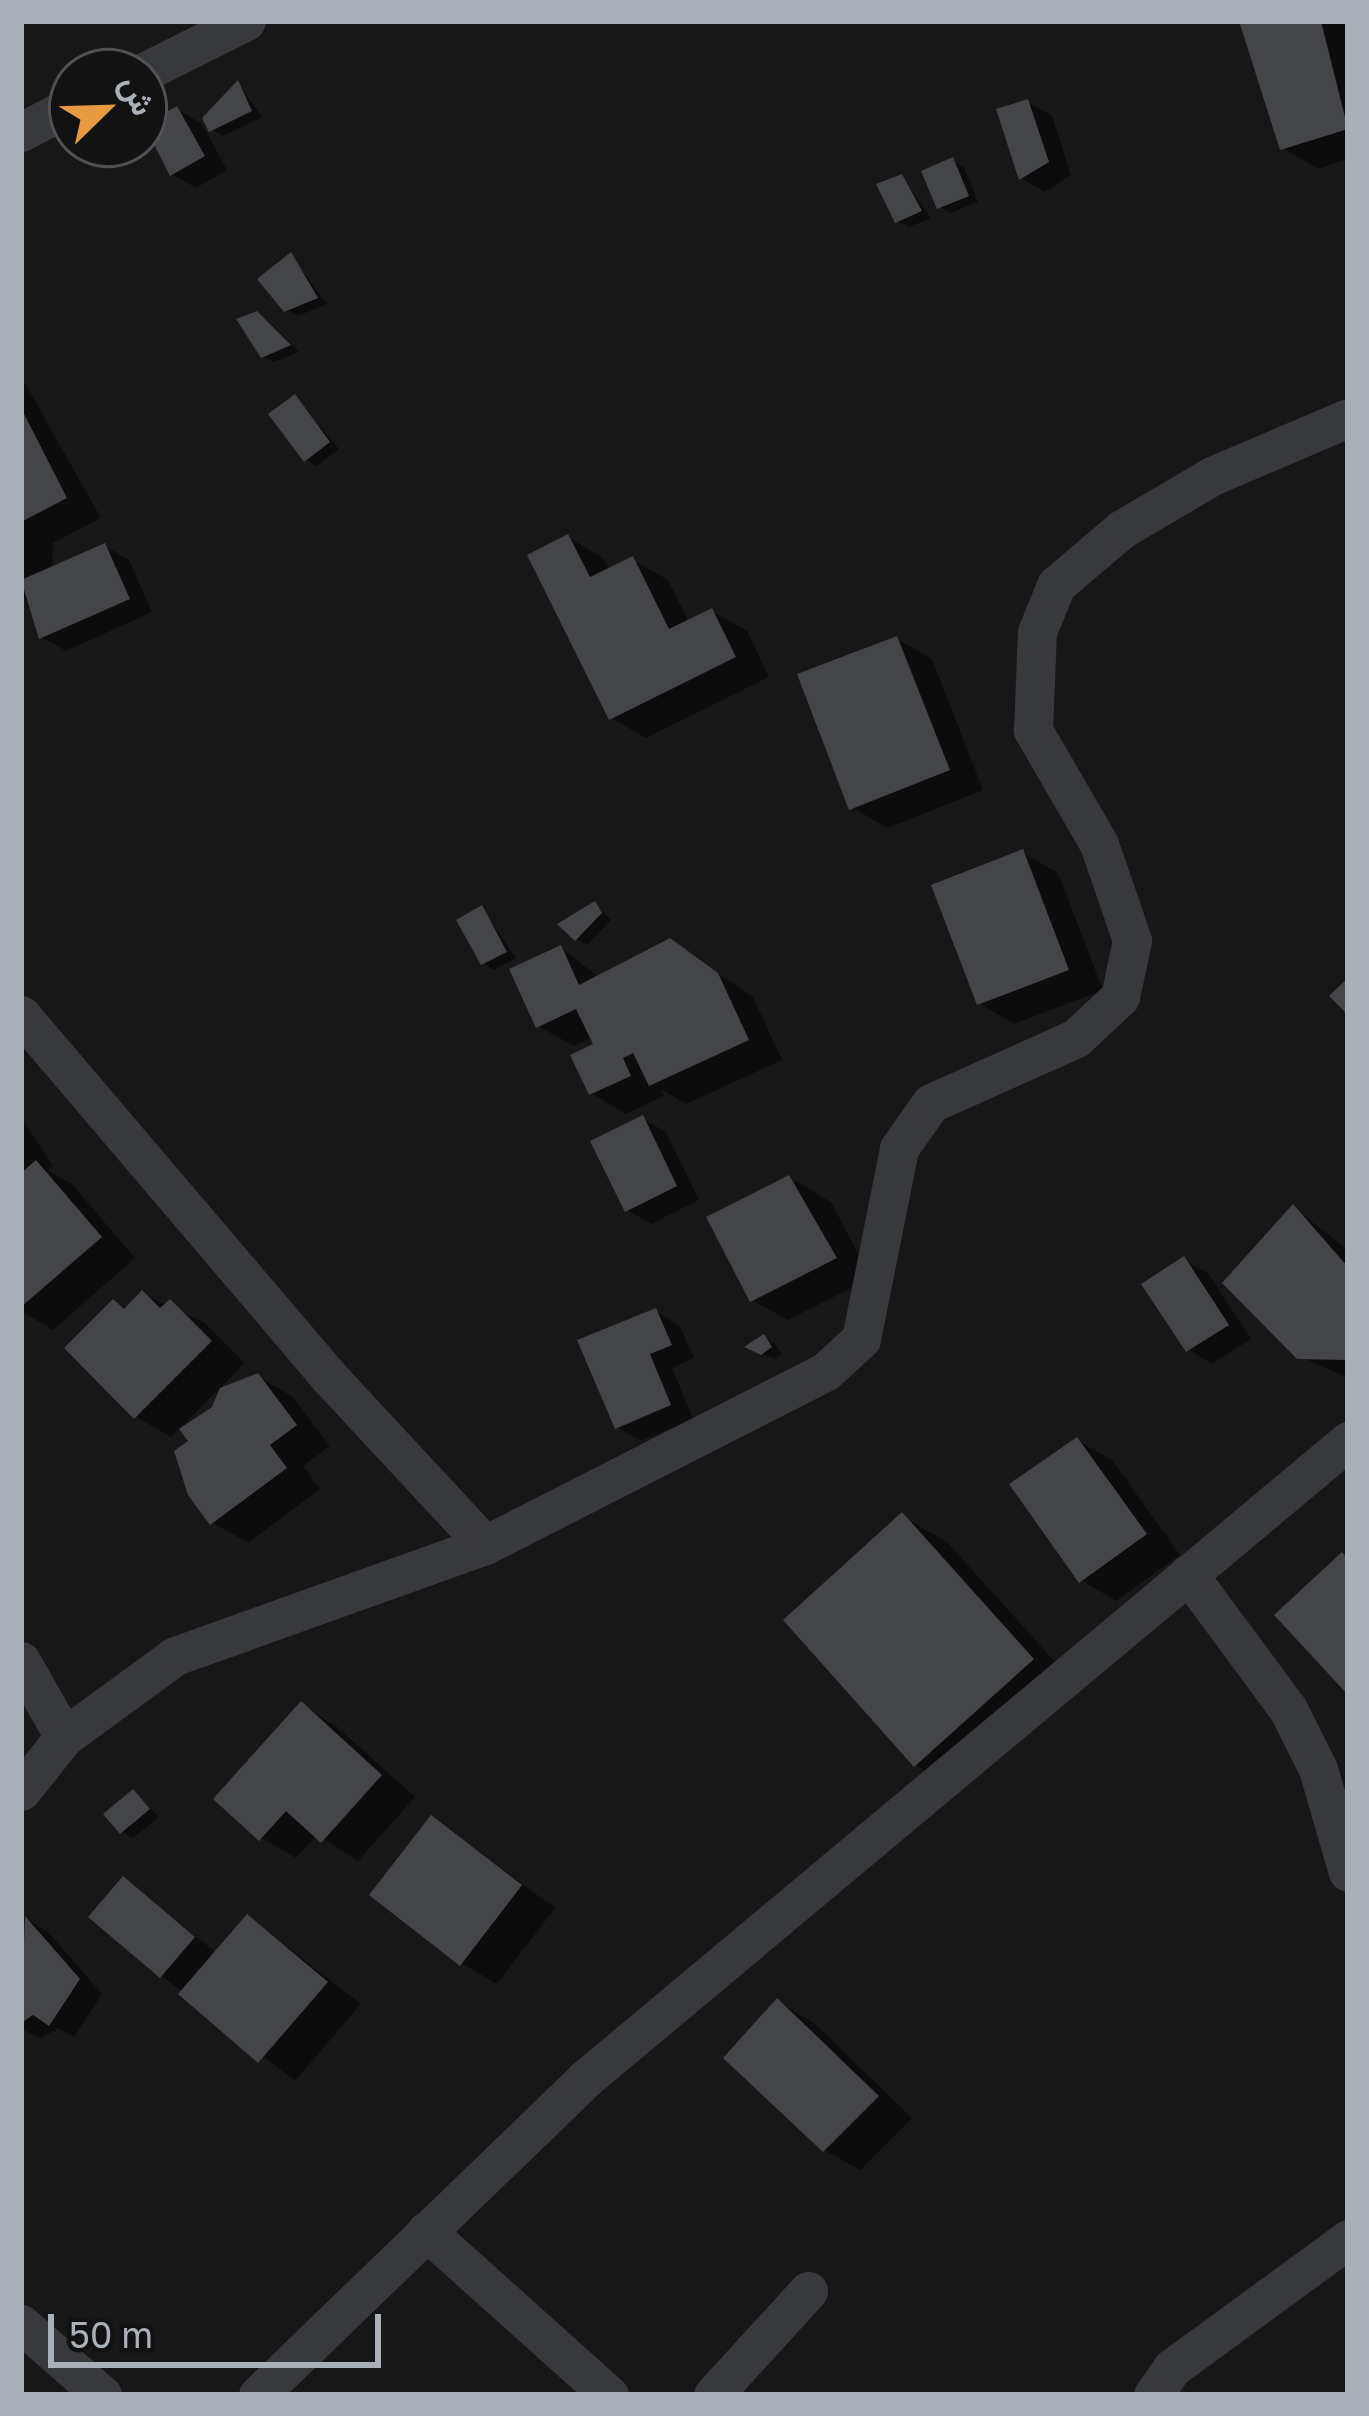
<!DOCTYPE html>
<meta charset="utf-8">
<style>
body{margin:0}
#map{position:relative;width:1369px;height:2416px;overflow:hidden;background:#171718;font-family:"Golos Text",Vazirmatn,sans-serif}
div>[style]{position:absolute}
.shadow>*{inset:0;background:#0007}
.building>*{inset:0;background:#444548}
.street>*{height:39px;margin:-19.5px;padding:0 19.5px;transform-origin:19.5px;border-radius:19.5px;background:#38393d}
span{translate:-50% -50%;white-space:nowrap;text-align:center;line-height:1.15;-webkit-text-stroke:12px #121213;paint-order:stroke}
.frame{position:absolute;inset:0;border:24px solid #aab0b8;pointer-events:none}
.north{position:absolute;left:48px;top:48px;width:120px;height:120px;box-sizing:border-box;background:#121213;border:3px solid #4f5155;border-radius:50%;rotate:67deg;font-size:33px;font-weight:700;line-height:48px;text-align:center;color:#aab0b8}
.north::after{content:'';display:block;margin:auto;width:42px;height:54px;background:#e79a40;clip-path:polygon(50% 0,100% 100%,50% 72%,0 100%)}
.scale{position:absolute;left:48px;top:2314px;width:333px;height:54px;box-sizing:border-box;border:6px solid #aab0b8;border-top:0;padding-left:15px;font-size:36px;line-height:42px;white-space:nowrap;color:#aab0b8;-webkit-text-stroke:9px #121213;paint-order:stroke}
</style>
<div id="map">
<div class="shadow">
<div style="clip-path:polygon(1242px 21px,1348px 21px,1348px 159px,1318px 169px,1283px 148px)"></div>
<div style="clip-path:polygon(238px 84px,262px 117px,223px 136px,202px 124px,227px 170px,196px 188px,172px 174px,177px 109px,211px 129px)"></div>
<div style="clip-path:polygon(1028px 102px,1052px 116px,1071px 175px,1045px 192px,1021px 178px)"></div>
<div style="clip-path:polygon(953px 161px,964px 167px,978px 202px,951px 213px,940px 207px)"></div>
<div style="clip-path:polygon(902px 177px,931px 218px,909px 227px,898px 221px)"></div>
<div style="clip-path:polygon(291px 256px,327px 304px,298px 316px,286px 310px)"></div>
<div style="clip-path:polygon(256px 314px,268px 321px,299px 352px,274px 362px,263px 356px)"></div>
<div style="clip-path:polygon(21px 376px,101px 518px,53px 543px,52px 570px,105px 546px,129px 560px,152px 612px,66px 651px,42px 637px,21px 590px)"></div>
<div style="clip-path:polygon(295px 397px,339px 449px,317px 466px,306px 459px)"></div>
<div style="clip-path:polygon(568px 537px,603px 558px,610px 571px,633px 560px,668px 580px,689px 622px,712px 611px,747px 631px,769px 677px,646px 738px,611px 718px)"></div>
<div style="clip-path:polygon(897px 639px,932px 659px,983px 790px,887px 828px,852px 807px)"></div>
<div style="clip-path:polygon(1023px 853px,1058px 873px,1103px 990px,1014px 1024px,979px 1003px)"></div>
<div style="clip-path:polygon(595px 905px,611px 920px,587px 945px,576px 939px)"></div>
<div style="clip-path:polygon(482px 909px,516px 958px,494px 970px,483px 963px)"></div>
<div style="clip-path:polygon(670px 941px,753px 997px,782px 1060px,686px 1104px,661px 1089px,664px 1096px,626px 1114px,591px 1093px,593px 1037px,574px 1046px,538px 1026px,561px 948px,600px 978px)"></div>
<div style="clip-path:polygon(21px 1117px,53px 1166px,47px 1170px,72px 1184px,135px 1258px,53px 1330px,21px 1311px)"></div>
<div style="clip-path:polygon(643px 1119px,666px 1132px,699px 1200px,651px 1224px,627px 1210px)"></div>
<div style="clip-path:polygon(796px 1181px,831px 1202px,871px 1278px,788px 1320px,752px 1300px,710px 1219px)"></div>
<div style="clip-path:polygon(1294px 1208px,1348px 1250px,1348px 1378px,1299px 1356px)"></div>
<div style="clip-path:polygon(1184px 1260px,1208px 1273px,1251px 1339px,1212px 1364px,1189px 1350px)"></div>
<div style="clip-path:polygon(143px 1294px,205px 1323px,245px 1363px,171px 1437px,136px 1417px,114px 1302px,127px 1310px)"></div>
<div style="clip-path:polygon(656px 1311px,679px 1325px,694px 1358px,672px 1368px,693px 1419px,641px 1441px,617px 1427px)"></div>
<div style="clip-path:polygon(764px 1337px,775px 1344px,782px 1354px,774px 1359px,749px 1347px)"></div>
<div style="clip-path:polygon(258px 1376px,293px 1397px,330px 1446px,303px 1466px,320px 1489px,248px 1543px,212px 1522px)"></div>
<div style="clip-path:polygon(1077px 1440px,1113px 1461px,1180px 1555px,1116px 1601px,1081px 1580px)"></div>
<div style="clip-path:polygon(902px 1516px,947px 1542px,1077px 1686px,961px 1791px,916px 1765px)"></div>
<div style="clip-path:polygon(301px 1705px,336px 1726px,415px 1797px,358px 1861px,317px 1835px,296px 1858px,261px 1838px)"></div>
<div style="clip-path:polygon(134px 1792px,159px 1817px,133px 1838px,122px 1832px)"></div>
<div style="clip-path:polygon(432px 1818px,555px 1908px,497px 1984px,462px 1963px)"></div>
<div style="clip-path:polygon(124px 1880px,217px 1953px,248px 1917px,361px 2004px,295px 2081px,162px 1976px)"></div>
<div style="clip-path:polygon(26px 1919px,49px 1933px,102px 1994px,74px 2037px,58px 2028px,40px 2039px,21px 2028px)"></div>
<div style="clip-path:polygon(778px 2002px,813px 2022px,912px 2118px,860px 2170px,824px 2150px)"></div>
</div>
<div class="building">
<div style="clip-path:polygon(1239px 21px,1321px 21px,1348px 129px,1280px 150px)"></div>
<div style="clip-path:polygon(238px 80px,252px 111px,209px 132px,202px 118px)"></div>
<div style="clip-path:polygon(1028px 99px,1049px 162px,1019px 180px,996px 109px)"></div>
<div style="clip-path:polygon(177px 106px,205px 156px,170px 176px,144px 124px)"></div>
<div style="clip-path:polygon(953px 157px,969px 196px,937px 209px,921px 171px)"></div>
<div style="clip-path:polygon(902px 174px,922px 211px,895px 223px,876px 184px)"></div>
<div style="clip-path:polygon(291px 252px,318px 298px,284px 312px,257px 279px)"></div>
<div style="clip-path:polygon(257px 311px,291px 345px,261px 358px,236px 319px)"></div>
<div style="clip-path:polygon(295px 394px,330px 442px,304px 462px,268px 414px)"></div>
<div style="clip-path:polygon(21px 408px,67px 498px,21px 522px)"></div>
<div style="clip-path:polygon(568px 534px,590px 577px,633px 556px,669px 629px,712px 608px,736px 657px,609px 720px,527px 555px)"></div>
<div style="clip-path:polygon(105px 543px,130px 599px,39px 639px,21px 580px)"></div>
<div style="clip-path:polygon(897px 636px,950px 770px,849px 810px,797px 674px)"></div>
<div style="clip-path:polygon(1023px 849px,1069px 970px,977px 1005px,931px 885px)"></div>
<div style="clip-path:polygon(595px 901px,602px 913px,575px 941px,557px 924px)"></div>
<div style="clip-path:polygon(482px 905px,507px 952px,481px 965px,456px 920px)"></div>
<div style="clip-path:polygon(670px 938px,718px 973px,749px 1040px,649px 1086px,633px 1053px,623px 1058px,631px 1076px,589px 1095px,570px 1055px,593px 1044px,576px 1009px,536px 1028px,509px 969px,561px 945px,579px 985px)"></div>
<div style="clip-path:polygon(1348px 978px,1348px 1011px,1346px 1013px,1329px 996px)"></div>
<div style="clip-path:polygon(643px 1115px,677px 1186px,625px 1212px,590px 1141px)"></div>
<div style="clip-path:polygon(36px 1160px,102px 1237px,21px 1307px,21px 1173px)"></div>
<div style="clip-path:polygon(789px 1175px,837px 1258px,750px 1302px,706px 1217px)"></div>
<div style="clip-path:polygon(1293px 1204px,1348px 1267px,1345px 1360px,1297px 1359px,1222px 1283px)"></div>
<div style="clip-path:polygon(1184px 1256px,1229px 1325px,1186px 1352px,1141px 1284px)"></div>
<div style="clip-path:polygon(142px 1290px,160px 1308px,170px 1299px,212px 1341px,134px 1419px,64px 1348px,113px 1299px,124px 1309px)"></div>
<div style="clip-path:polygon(656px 1308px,672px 1345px,650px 1354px,671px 1405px,615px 1429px,577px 1340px)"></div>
<div style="clip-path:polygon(764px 1334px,772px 1347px,761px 1355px,744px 1347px)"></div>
<div style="clip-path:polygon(258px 1373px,297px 1425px,270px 1445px,287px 1468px,210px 1525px,188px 1495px,174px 1451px,188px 1441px,179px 1429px,212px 1407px,220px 1388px)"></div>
<div style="clip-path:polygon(1077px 1437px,1147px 1534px,1079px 1583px,1009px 1484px)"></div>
<div style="clip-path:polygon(902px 1512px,1034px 1659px,914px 1767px,783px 1620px)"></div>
<div style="clip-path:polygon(1342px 1552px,1348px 1560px,1348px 1695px,1274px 1615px)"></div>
<div style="clip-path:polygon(301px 1701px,382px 1775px,321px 1843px,286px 1811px,259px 1841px,213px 1799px)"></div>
<div style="clip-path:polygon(133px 1789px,150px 1809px,120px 1834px,103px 1814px)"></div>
<div style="clip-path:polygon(431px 1815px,522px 1885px,460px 1966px,369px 1895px)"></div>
<div style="clip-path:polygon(123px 1876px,195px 1937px,160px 1978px,88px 1917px)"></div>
<div style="clip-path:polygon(247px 1914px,328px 1982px,258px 2063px,178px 1994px)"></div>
<div style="clip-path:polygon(25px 1916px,80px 1979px,49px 2026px,33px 2015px,21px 2023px)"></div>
<div style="clip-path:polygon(777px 1998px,879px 2096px,823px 2152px,723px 2058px)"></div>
</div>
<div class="street">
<div style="left:144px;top:72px;width:114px;rotate:-26.6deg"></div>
<div style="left:21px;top:132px;width:58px;rotate:-27.9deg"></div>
<div style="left:21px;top:1015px;width:477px;rotate:49.6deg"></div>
<div style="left:330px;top:1378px;width:228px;rotate:47.1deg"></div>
<div style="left:1188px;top:1574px;width:168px;rotate:53.5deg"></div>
<div style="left:1288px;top:1709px;width:67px;rotate:63.4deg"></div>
<div style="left:1318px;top:1769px;width:107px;rotate:73.8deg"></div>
<div style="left:21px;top:1661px;width:87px;rotate:60.5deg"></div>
<div style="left:21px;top:1791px;width:69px;rotate:-51.5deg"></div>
<div style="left:64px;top:1737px;width:137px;rotate:-36.1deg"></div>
<div style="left:175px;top:1656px;width:329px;rotate:-19.7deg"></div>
<div style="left:485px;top:1545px;width:381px;rotate:-27deg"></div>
<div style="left:825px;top:1372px;width:49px;rotate:-42.5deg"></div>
<div style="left:861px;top:1339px;width:195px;rotate:-78.7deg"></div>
<div style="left:899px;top:1148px;width:55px;rotate:-54.6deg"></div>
<div style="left:931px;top:1103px;width:159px;rotate:-24.1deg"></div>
<div style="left:1076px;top:1038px;width:60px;rotate:-43deg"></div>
<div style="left:1120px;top:997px;width:58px;rotate:-78.1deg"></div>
<div style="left:1132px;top:940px;width:102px;rotate:-109deg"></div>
<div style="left:1099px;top:844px;width:132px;rotate:-120.1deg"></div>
<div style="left:1033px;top:730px;width:98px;rotate:-87.7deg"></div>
<div style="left:1037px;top:632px;width:51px;rotate:-68deg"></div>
<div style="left:1056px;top:585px;width:87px;rotate:-40.3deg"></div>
<div style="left:1122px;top:529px;width:104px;rotate:-30.5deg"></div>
<div style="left:1212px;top:476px;width:148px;rotate:-23.1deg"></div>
<div style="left:426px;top:2231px;width:246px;rotate:41.9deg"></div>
<div style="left:21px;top:2324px;width:108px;rotate:41.2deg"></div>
<div style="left:258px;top:2395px;width:455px;rotate:-44deg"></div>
<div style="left:585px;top:2079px;width:995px;rotate:-39.9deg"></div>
<div style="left:713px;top:2395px;width:141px;rotate:-47.6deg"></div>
<div style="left:1153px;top:2395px;width:33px;rotate:-55deg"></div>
<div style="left:1172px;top:2368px;width:218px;rotate:-36.2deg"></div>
</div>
<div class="frame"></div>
<div class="north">ش</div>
<div class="scale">50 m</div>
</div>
